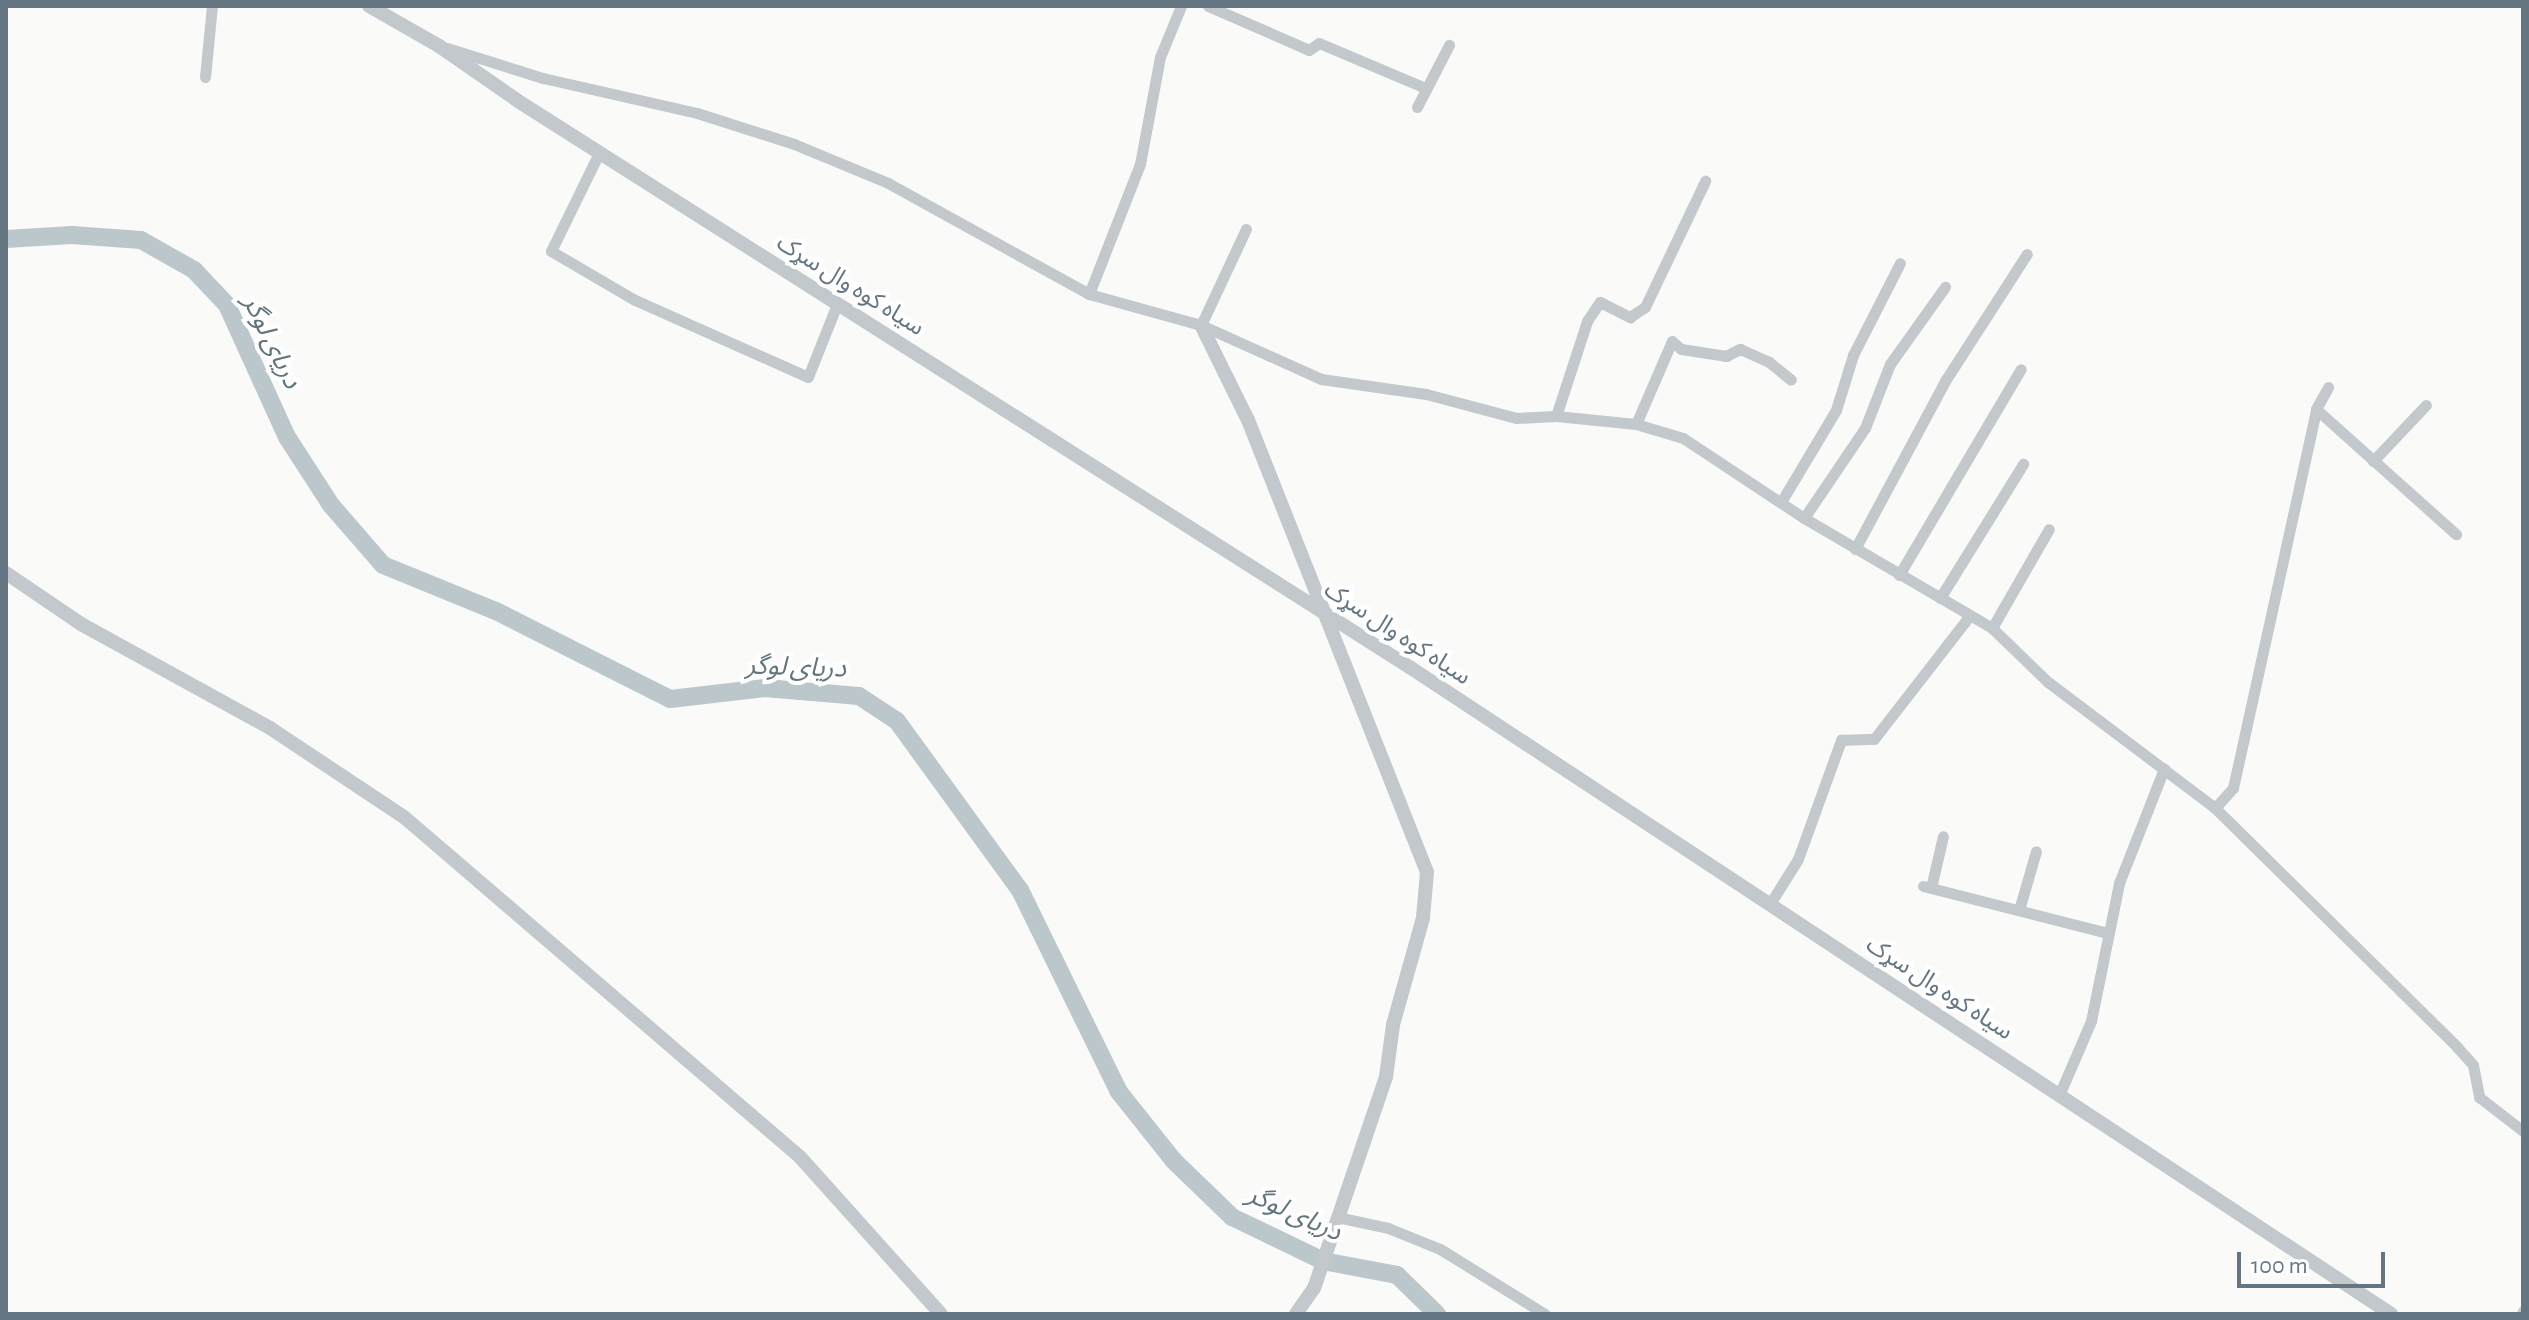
<!DOCTYPE html>
<meta charset="utf-8">
<style>
body{margin:0}
#map{position:relative;width:2529px;height:1320px;overflow:hidden;background:#fafaf8;font-family:"Alegreya Sans","Noto Sans Arabic",sans-serif}
div>[style]{position:absolute}
.river>*{height:18px;margin:-9px;padding:0 9px;transform-origin:9px;border-radius:9px;background:#bbc7cb}
.minor>*{height:11px;margin:-5.5px;padding:0 5.5px;transform-origin:5.5px;border-radius:5.5px;background:#c3c8cc}
.tertiary>*{height:14px;margin:-7px;padding:0 7px;transform-origin:7px;border-radius:7px;background:#c3c8cc}
span{translate:-50% -50%;white-space:nowrap;text-align:center;line-height:1.15;-webkit-text-stroke:8px #fff;paint-order:stroke}
.street-label{font-size:24px;color:#657683}
.water-label{font-size:26px;color:#60757c;font-style:italic}
.frame{position:absolute;inset:0;border:8px solid #657683;pointer-events:none}
.scale{position:absolute;left:2237px;top:1252px;width:148px;height:36px;box-sizing:border-box;border:4px solid #657683;border-top:0;padding-left:10px;font-size:24px;line-height:28px;white-space:nowrap;color:#657683;-webkit-text-stroke:6px #fff;paint-order:stroke}
</style>
<div id="map">
<div class="river">
<div style="left:6px;top:239px;width:66px;rotate:-3.5deg"></div>
<div style="left:72px;top:235px;width:69px;rotate:4.1deg"></div>
<div style="left:141px;top:240px;width:61px;rotate:29.5deg"></div>
<div style="left:194px;top:270px;width:48px;rotate:46.7deg"></div>
<div style="left:227px;top:305px;width:145px;rotate:65.6deg"></div>
<div style="left:287px;top:437px;width:81px;rotate:57.1deg"></div>
<div style="left:331px;top:505px;width:79px;rotate:49.1deg"></div>
<div style="left:383px;top:565px;width:122px;rotate:22.2deg"></div>
<div style="left:496px;top:611px;width:195px;rotate:26.8deg"></div>
<div style="left:670px;top:699px;width:96px;rotate:-6.6deg"></div>
<div style="left:765px;top:688px;width:94px;rotate:4.9deg"></div>
<div style="left:859px;top:696px;width:45px;rotate:33.3deg"></div>
<div style="left:897px;top:721px;width:209px;rotate:54deg"></div>
<div style="left:1020px;top:890px;width:225px;rotate:63.9deg"></div>
<div style="left:1119px;top:1092px;width:88px;rotate:51.4deg"></div>
<div style="left:1174px;top:1161px;width:81px;rotate:44deg"></div>
<div style="left:1232px;top:1217px;width:101px;rotate:25.8deg"></div>
<div style="left:1323px;top:1261px;width:75px;rotate:10.7deg"></div>
<div style="left:1397px;top:1275px;width:56px;rotate:44.3deg"></div>
</div>
<div class="minor">
<div style="left:1208px;top:6px;width:110px;rotate:23.5deg"></div>
<div style="left:1309px;top:50px;width:12px;rotate:-35deg"></div>
<div style="left:1319px;top:43px;width:113px;rotate:22.9deg"></div>
<div style="left:447px;top:48px;width:101px;rotate:17.4deg"></div>
<div style="left:543px;top:78px;width:158px;rotate:12.8deg"></div>
<div style="left:697px;top:113px;width:102px;rotate:17.7deg"></div>
<div style="left:794px;top:144px;width:102px;rotate:22.5deg"></div>
<div style="left:888px;top:183px;width:230px;rotate:28.9deg"></div>
<div style="left:1089px;top:294px;width:116px;rotate:15.5deg"></div>
<div style="left:1201px;top:325px;width:132px;rotate:24.2deg"></div>
<div style="left:1321px;top:379px;width:106px;rotate:8.1deg"></div>
<div style="left:1426px;top:394px;width:93px;rotate:14.9deg"></div>
<div style="left:1516px;top:418px;width:40px;rotate:-2.9deg"></div>
<div style="left:1556px;top:416px;width:80px;rotate:5.7deg"></div>
<div style="left:1636px;top:424px;width:49px;rotate:16.6deg"></div>
<div style="left:1683px;top:438px;width:145px;rotate:33.5deg"></div>
<div style="left:1804px;top:518px;width:218px;rotate:30.3deg"></div>
<div style="left:1992px;top:628px;width:78px;rotate:44deg"></div>
<div style="left:2048px;top:682px;width:209px;rotate:37deg"></div>
<div style="left:2215px;top:808px;width:27px;rotate:-48deg"></div>
<div style="left:2233px;top:788px;width:388px;rotate:-77.6deg"></div>
<div style="left:2316px;top:409px;width:25px;rotate:-61deg"></div>
<div style="left:205px;top:77px;width:71px;rotate:-84.4deg"></div>
<div style="left:1417px;top:107px;width:70px;rotate:-62.7deg"></div>
<div style="left:599px;top:153px;width:109px;rotate:116.1deg"></div>
<div style="left:551px;top:251px;width:97px;rotate:30.3deg"></div>
<div style="left:635px;top:300px;width:189px;rotate:24deg"></div>
<div style="left:808px;top:377px;width:79px;rotate:-68.3deg"></div>
<div style="left:1089px;top:294px;width:140px;rotate:-68.6deg"></div>
<div style="left:1140px;top:164px;width:109px;rotate:-79.4deg"></div>
<div style="left:1160px;top:57px;width:55px;rotate:-67.6deg"></div>
<div style="left:1201px;top:325px;width:106px;rotate:-64.9deg"></div>
<div style="left:2316px;top:409px;width:188px;rotate:41.8deg"></div>
<div style="left:1556px;top:416px;width:100px;rotate:-71.9deg"></div>
<div style="left:1587px;top:321px;width:23px;rotate:-56deg"></div>
<div style="left:1600px;top:302px;width:34px;rotate:27deg"></div>
<div style="left:1630px;top:317px;width:18px;rotate:-34deg"></div>
<div style="left:1645px;top:307px;width:140px;rotate:-64.5deg"></div>
<div style="left:1636px;top:424px;width:90px;rotate:-66.6deg"></div>
<div style="left:1672px;top:341px;width:12px;rotate:42deg"></div>
<div style="left:1681px;top:349px;width:46px;rotate:8.8deg"></div>
<div style="left:1726px;top:356px;width:16px;rotate:-27deg"></div>
<div style="left:1740px;top:349px;width:32px;rotate:24deg"></div>
<div style="left:1769px;top:362px;width:28px;rotate:39deg"></div>
<div style="left:2373px;top:461px;width:77px;rotate:-46.6deg"></div>
<div style="left:1781px;top:502px;width:107px;rotate:-59.1deg"></div>
<div style="left:1836px;top:410px;width:58px;rotate:-72.8deg"></div>
<div style="left:1853px;top:355px;width:103px;rotate:-62.9deg"></div>
<div style="left:1804px;top:518px;width:109px;rotate:-55.9deg"></div>
<div style="left:1865px;top:428px;width:69px;rotate:-68.7deg"></div>
<div style="left:1890px;top:364px;width:95px;rotate:-54.5deg"></div>
<div style="left:1855px;top:549px;width:191px;rotate:-61.8deg"></div>
<div style="left:1945px;top:381px;width:151px;rotate:-57.2deg"></div>
<div style="left:1899px;top:575px;width:239px;rotate:-59.4deg"></div>
<div style="left:1940px;top:598px;width:158px;rotate:-58.2deg"></div>
<div style="left:1992px;top:628px;width:114px;rotate:-60.1deg"></div>
<div style="left:2215px;top:808px;width:340px;rotate:44.6deg"></div>
<div style="left:2457px;top:1047px;width:24px;rotate:48deg"></div>
<div style="left:2473px;top:1065px;width:33px;rotate:79deg"></div>
<div style="left:2479px;top:1097px;width:56px;rotate:37.7deg"></div>
<div style="left:1923px;top:886px;width:191px;rotate:14.3deg"></div>
<div style="left:1931px;top:888px;width:53px;rotate:-77deg"></div>
<div style="left:1770px;top:904px;width:53px;rotate:-58.1deg"></div>
<div style="left:1798px;top:859px;width:127px;rotate:-70.1deg"></div>
<div style="left:1841px;top:740px;width:33px;rotate:-2deg"></div>
<div style="left:1874px;top:739px;width:153px;rotate:-52.2deg"></div>
<div style="left:2019px;top:910px;width:61px;rotate:-73.9deg"></div>
<div style="left:2060px;top:1093px;width:78px;rotate:-66.7deg"></div>
<div style="left:2091px;top:1021px;width:141px;rotate:-78.5deg"></div>
<div style="left:2119px;top:883px;width:123px;rotate:-68.5deg"></div>
<div style="left:1337px;top:1217px;width:52px;rotate:12.2deg"></div>
<div style="left:1388px;top:1228px;width:56px;rotate:22deg"></div>
<div style="left:1440px;top:1249px;width:123px;rotate:31.8deg"></div>
<div style="left:2522px;top:1314px;width:3px;rotate:-72deg"></div>
</div>
<div class="tertiary">
<div style="left:369px;top:6px;width:81px;rotate:29.7deg"></div>
<div style="left:439px;top:46px;width:96px;rotate:34.8deg"></div>
<div style="left:518px;top:101px;width:1058px;rotate:32.41deg"></div>
<div style="left:1411px;top:668px;width:1174px;rotate:33.39deg"></div>
<div style="left:1201px;top:325px;width:106px;rotate:63.7deg"></div>
<div style="left:1248px;top:420px;width:486px;rotate:68.4deg"></div>
<div style="left:1427px;top:872px;width:46px;rotate:95deg"></div>
<div style="left:1423px;top:918px;width:111px;rotate:105.7deg"></div>
<div style="left:1393px;top:1025px;width:52px;rotate:97.7deg"></div>
<div style="left:1386px;top:1077px;width:223px;rotate:108.8deg"></div>
<div style="left:1314px;top:1288px;width:32px;rotate:125deg"></div>
<div style="left:6px;top:573px;width:91px;rotate:34.2deg"></div>
<div style="left:81px;top:624px;width:216px;rotate:28.8deg"></div>
<div style="left:270px;top:728px;width:161px;rotate:33.6deg"></div>
<div style="left:404px;top:817px;width:522px;rotate:40.65deg"></div>
<div style="left:800px;top:1157px;width:211px;rotate:48.1deg"></div>
</div>
<div class="street-label">
<span style="left:850px;top:286px;rotate:32deg">سیاه کوه وال سړک</span>
<span style="left:1397px;top:634px;rotate:33deg">سیاه کوه وال سړک</span>
<span style="left:1939px;top:989px;rotate:33deg">سیاه کوه وال سړک</span>
</div>
<div class="water-label">
<span style="left:271px;top:342px;rotate:64deg">دریای لوگر</span>
<span style="left:796px;top:668px;rotate:2deg">دریای لوگر</span>
<span style="left:1294px;top:1214px;rotate:24deg">دریای لوگر</span>
</div>
<div class="frame"></div>
<div class="scale">100 m</div>
</div>
